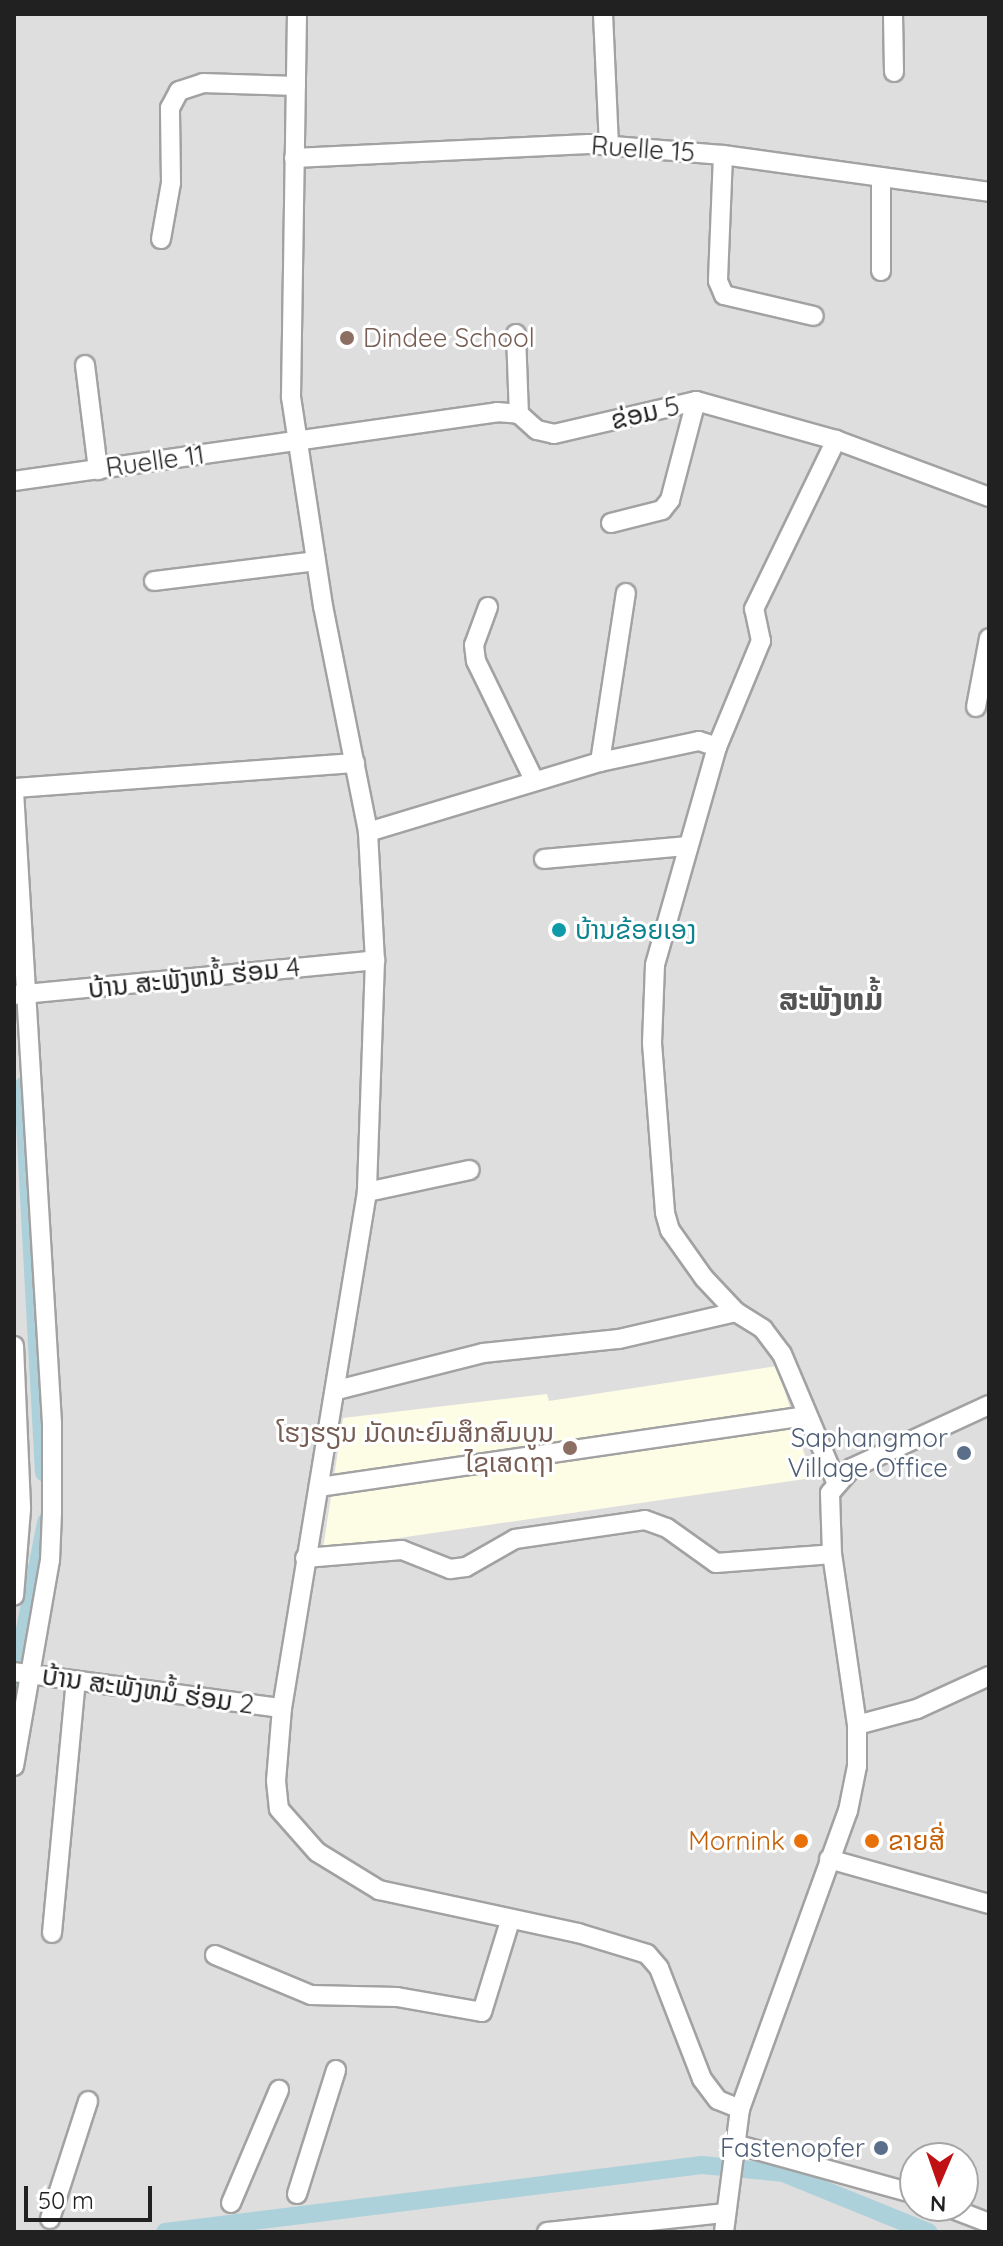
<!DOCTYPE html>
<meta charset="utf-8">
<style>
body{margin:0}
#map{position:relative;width:1003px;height:2246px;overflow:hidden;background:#f0ede8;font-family:Quicksand,"Noto Sans Lao",sans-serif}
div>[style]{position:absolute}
.residential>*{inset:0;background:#dfdede}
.education>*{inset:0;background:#fdfce5}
.canal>*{height:18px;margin:-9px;padding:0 9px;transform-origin:9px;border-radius:9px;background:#add1da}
.roads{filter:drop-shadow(2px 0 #a2a2a2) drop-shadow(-2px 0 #a2a2a2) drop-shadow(0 2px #a2a2a2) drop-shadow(0 -2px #a2a2a2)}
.minor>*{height:18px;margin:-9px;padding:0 9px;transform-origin:9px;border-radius:9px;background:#fff}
.dots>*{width:22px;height:22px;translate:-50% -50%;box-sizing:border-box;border:4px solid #fff;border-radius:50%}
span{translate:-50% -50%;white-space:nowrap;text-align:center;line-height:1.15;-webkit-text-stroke:6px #fff;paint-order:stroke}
.street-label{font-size:26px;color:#212121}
.education-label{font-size:26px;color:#785e54}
.left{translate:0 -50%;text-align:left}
.right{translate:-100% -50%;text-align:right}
.culture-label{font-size:26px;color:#0d838f}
.service-label{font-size:26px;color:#4e5e75}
.food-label{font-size:26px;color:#c56008}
.quarter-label{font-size:30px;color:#545454;font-weight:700}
.frame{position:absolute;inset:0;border:16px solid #212121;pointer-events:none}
.north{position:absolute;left:899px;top:2142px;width:80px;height:80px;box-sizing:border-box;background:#fff;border:2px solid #a6a6a6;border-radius:50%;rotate:182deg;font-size:22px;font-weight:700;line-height:32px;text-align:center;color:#212121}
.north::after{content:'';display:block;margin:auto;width:28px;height:36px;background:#c01115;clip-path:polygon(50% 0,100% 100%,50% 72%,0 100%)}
.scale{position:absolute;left:24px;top:2186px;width:128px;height:36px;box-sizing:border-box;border:4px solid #212121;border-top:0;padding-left:10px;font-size:24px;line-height:28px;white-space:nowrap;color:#212121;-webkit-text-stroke:6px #fff;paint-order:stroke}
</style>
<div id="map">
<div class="residential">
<div style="clip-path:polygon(evenodd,14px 14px,989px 14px,989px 2232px,14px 2232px,14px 14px,915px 2158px,963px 2158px,963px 2206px,915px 2206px,915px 2158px)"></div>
</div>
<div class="education">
<div style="clip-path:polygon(777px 1366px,812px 1478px,323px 1549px,343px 1418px,547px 1394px,549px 1401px)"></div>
</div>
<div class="canal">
<div style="left:23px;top:1086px;width:387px;rotate:86.9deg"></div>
<div style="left:19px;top:1660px;width:141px;rotate:-78.9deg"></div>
<div style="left:14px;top:1695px;width:10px;rotate:-79deg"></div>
<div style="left:165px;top:2232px;width:541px;rotate:-7.11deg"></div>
<div style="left:702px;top:2165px;width:81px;rotate:5.6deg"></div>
<div style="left:783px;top:2173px;width:157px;rotate:22.1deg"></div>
</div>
<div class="roads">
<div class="minor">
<div style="left:297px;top:14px;width:383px;rotate:90.9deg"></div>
<div style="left:291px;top:397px;width:211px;rotate:81.3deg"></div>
<div style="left:323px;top:606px;width:230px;rotate:78.7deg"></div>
<div style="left:368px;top:832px;width:128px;rotate:86.9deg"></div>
<div style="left:375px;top:960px;width:232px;rotate:92deg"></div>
<div style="left:367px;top:1192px;width:523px;rotate:99.35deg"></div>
<div style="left:282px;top:1708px;width:73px;rotate:94.7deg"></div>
<div style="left:276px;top:1781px;width:28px;rotate:84deg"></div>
<div style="left:279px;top:1809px;width:57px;rotate:48.5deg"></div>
<div style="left:317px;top:1852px;width:73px;rotate:31.5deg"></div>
<div style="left:379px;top:1890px;width:204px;rotate:12.2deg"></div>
<div style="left:578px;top:1933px;width:72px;rotate:16.9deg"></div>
<div style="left:647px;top:1954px;width:18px;rotate:49deg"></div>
<div style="left:659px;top:1968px;width:119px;rotate:68.8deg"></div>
<div style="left:702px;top:2079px;width:26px;rotate:53deg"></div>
<div style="left:718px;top:2100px;width:24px;rotate:22deg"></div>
<div style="left:603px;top:14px;width:132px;rotate:87.4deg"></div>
<div style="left:893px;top:14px;width:58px;rotate:89deg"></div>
<div style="left:723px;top:155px;width:126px;rotate:92.3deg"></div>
<div style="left:718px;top:281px;width:15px;rotate:67deg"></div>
<div style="left:724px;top:295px;width:92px;rotate:13.1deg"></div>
<div style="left:294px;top:158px;width:295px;rotate:-2.7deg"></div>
<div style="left:589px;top:144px;width:134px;rotate:4.7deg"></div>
<div style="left:723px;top:155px;width:269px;rotate:7.9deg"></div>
<div style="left:161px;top:239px;width:57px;rotate:-79.9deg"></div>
<div style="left:171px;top:183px;width:75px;rotate:-90.8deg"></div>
<div style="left:170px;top:108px;width:19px;rotate:-62deg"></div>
<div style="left:179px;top:91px;width:25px;rotate:-18deg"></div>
<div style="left:203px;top:83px;width:93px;rotate:1.8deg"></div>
<div style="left:881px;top:271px;width:94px;rotate:-90deg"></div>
<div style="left:516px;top:334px;width:80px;rotate:87.9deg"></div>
<div style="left:85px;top:365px;width:106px;rotate:82.9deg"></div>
<div style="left:14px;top:481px;width:488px;rotate:-8.1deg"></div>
<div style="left:497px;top:412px;width:22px;rotate:5deg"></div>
<div style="left:519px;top:414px;width:24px;rotate:42deg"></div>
<div style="left:537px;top:430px;width:17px;rotate:13deg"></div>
<div style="left:554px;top:434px;width:146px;rotate:-13.1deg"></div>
<div style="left:696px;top:401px;width:145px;rotate:15.6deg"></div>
<div style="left:836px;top:440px;width:163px;rotate:20.4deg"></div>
<div style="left:611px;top:523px;width:53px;rotate:-14.3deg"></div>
<div style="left:662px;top:510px;width:13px;rotate:-51deg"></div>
<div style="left:670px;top:500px;width:102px;rotate:-75.3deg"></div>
<div style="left:154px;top:581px;width:163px;rotate:-7deg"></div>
<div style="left:488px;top:607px;width:40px;rotate:110.2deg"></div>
<div style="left:474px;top:645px;width:16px;rotate:83deg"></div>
<div style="left:476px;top:661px;width:132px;rotate:64deg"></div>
<div style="left:976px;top:707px;width:70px;rotate:-79.3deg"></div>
<div style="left:717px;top:747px;width:115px;rotate:-67.5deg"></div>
<div style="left:761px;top:641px;width:33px;rotate:-102deg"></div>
<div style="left:754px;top:609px;width:188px;rotate:-64.1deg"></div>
<div style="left:600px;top:762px;width:171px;rotate:-81.3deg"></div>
<div style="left:14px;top:788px;width:342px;rotate:-4.2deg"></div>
<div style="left:14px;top:791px;width:634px;rotate:86.56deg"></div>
<div style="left:52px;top:1424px;width:89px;rotate:90deg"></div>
<div style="left:52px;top:1513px;width:47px;rotate:92.4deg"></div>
<div style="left:50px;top:1560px;width:209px;rotate:99.9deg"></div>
<div style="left:368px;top:832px;width:242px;rotate:-16.8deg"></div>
<div style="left:600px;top:762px;width:101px;rotate:-12deg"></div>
<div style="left:699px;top:741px;width:19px;rotate:18deg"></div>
<div style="left:717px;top:747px;width:227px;rotate:105.9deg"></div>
<div style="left:655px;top:965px;width:78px;rotate:92.2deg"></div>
<div style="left:652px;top:1043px;width:170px;rotate:85.6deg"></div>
<div style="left:665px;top:1213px;width:18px;rotate:74deg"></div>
<div style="left:670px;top:1230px;width:59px;rotate:54.7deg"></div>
<div style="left:704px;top:1278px;width:47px;rotate:46.7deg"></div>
<div style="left:736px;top:1312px;width:32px;rotate:32deg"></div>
<div style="left:763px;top:1329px;width:31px;rotate:53deg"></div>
<div style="left:782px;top:1354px;width:139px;rotate:67.1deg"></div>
<div style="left:544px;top:859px;width:144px;rotate:-5.2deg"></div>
<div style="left:14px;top:995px;width:363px;rotate:-5.5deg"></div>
<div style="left:367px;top:1192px;width:105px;rotate:-12.1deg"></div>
<div style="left:14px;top:1346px;width:163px;rotate:87.5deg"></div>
<div style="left:21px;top:1509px;width:87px;rotate:94.6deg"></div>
<div style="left:337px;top:1390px;width:151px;rotate:-14.2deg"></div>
<div style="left:483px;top:1353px;width:137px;rotate:-5.9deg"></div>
<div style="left:619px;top:1339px;width:120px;rotate:-13deg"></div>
<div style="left:319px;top:1487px;width:491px;rotate:-8.3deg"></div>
<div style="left:305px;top:1558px;width:97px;rotate:-4.7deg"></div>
<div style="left:402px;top:1550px;width:52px;rotate:21.6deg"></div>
<div style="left:450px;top:1569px;width:16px;rotate:-7deg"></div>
<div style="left:466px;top:1567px;width:56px;rotate:-29.7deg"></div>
<div style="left:515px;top:1539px;width:131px;rotate:-8.3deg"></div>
<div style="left:645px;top:1520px;width:23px;rotate:20deg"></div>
<div style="left:667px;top:1528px;width:60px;rotate:35.5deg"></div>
<div style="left:716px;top:1563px;width:116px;rotate:-4.4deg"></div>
<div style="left:14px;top:1672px;width:270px;rotate:7.7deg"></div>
<div style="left:857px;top:1725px;width:62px;rotate:-14.9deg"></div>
<div style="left:917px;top:1709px;width:79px;rotate:-24.6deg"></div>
<div style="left:829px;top:1859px;width:166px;rotate:15.7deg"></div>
<div style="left:52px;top:1933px;width:253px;rotate:-84.6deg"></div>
<div style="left:215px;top:1955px;width:104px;rotate:22.6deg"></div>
<div style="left:311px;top:1995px;width:86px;rotate:1.3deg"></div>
<div style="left:397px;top:1997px;width:86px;rotate:10deg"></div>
<div style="left:482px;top:2012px;width:95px;rotate:-72.9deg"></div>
<div style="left:735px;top:2144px;width:187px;rotate:15.5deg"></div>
<div style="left:297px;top:2194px;width:130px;rotate:-72.5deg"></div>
<div style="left:231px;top:2203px;width:123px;rotate:-67deg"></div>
<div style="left:945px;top:2206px;width:47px;rotate:21.1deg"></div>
<div style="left:50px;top:2219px;width:124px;rotate:-72.1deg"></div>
<div style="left:547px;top:2232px;width:180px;rotate:-6.1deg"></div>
<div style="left:724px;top:2232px;width:124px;rotate:-82.6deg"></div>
<div style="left:740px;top:2109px;width:317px;rotate:-70.1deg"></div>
<div style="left:848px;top:1811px;width:46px;rotate:-78.7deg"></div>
<div style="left:857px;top:1766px;width:41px;rotate:-90deg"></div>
<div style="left:857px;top:1725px;width:173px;rotate:-98.3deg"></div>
<div style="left:832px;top:1554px;width:61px;rotate:-91.9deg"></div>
<div style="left:830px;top:1493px;width:33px;rotate:-49deg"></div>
<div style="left:852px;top:1468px;width:151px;rotate:-24.7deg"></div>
</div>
</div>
<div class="dots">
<div style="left:347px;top:338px;background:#8d6e63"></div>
<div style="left:559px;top:930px;background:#0f9aa8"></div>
<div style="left:570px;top:1448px;background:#8d6e63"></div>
<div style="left:964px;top:1453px;background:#5c6f8a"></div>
<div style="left:801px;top:1841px;background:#e8710a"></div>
<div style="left:872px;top:1841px;background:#e8710a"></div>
<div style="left:881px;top:2148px;background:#5c6f8a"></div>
</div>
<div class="street-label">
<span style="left:643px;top:149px;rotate:4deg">Ruelle 15</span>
<span style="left:645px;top:413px;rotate:-13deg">ຂ່ອມ 5</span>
<span style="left:155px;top:461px;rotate:-8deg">Ruelle 11</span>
<span style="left:194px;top:978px;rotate:-6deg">ບ້ານ ສະພັງຫມໍ້ ຮ່ອມ 4</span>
<span style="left:148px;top:1690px;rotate:8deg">ບ້ານ ສະພັງຫມໍ້ ຮ່ອມ 2</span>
</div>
<div class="education-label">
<span class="left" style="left:363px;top:338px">Dindee School</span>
<span class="right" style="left:554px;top:1448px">ໂຮງຮຽນ ມັດທະຍົມສຶກສົມບູນ<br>ໄຊເສດຖາ</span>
</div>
<div class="culture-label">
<span class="left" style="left:575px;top:930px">ບ້ານຂ້ອຍເອງ</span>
</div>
<div class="service-label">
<span class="right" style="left:948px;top:1453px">Saphangmor<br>Village Office</span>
<span class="right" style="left:865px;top:2148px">Fastenopfer</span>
</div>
<div class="food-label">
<span class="right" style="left:785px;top:1841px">Mornink</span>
<span class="left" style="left:888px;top:1841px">ຂາຍສີ່</span>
</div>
<div class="quarter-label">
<span style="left:831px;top:999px">ສະພັງຫມໍ້</span>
</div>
<div class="frame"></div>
<div class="north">N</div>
<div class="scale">50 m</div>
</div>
